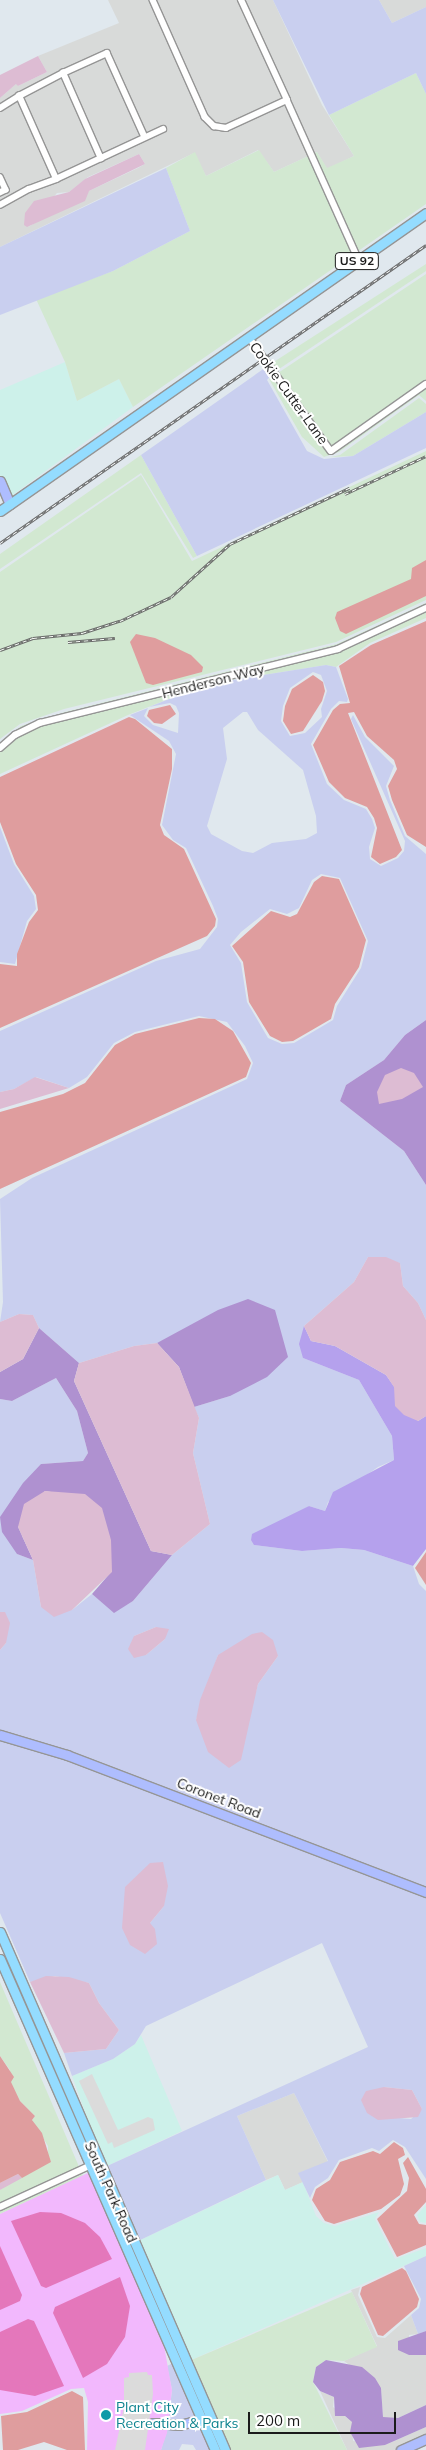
<!DOCTYPE html>
<style>
body{margin:0}
#map{position:relative;width:426px;height:2450px;overflow:hidden;background:#e0e8ee;font-family:Mulish,sans-serif}
div>[style]{position:absolute}
.residential>*{inset:0;background:#d8dad9}
.commercial>*{inset:0;background:#cdf1ea}
.industrial>*{inset:0;background:#d2e8d1}
.farmland>*{inset:0;background:#c9cfef}
.grass>*{inset:0;background:#b5a1ed}
.forest>*{inset:0;background:#af91d0}
.wetland>*{inset:0;background:#ddbcd3}
.park>*{inset:0;background:#f2b8fd}
.pitch>*{inset:0;background:#e477bb}
.parking>*{inset:0;background:#dbdbdb}
.water>*{inset:0;background:#df9d9e}
.roads{filter:drop-shadow(1px 0 #959595) drop-shadow(-1px 0 #959595) drop-shadow(0 1px #959595) drop-shadow(0 -1px #959595)}
.street>*{height:5.5px;margin:-2.75px;padding:0 2.75px;transform-origin:2.75px;border-radius:2.75px;background:#fff}
.secondary>*{height:9px;margin:-4.5px;padding:0 4.5px;transform-origin:4.5px;border-radius:4.5px;background:#aebdfe}
.primary>*{height:9px;margin:-4.5px;padding:0 4.5px;transform-origin:4.5px;border-radius:4.5px;background:#94dcff}
.rail>*{height:3px;margin-top:-1.5px;transform-origin:0;background:repeating-linear-gradient(90deg,#fff 0 4px,#696969 0 8px);box-sizing:border-box;border-block:1px solid #696969}
.dots>*{width:14px;height:14px;translate:-50% -50%;box-sizing:border-box;border:2px solid #fff;border-radius:50%}
span{translate:-50% -50%;white-space:nowrap;text-align:center;line-height:1.15;-webkit-text-stroke:4px #fff;paint-order:stroke}
.shield-label span{padding:1px 4px;background:#fff;border:1px solid;border-radius:4px;-webkit-text-stroke-width:0}
.shield-label{font-size:12px;color:#1b1b1b;font-weight:700}
.street-label{font-size:14px;color:#1b1b1b}
.culture-label{font-size:14px;color:#0d838f}
.left{translate:0 -50%;text-align:left}
.scale{position:absolute;left:248px;top:2412px;width:148px;height:22px;box-sizing:border-box;border:2px solid #1b1b1b;border-top:0;padding-left:6px;font-size:15px;line-height:18px;white-space:nowrap;color:#1b1b1b;-webkit-text-stroke:4px #fff;paint-order:stroke}
</style>
<div id="map">
<div class="residential">
<div style="clip-path:polygon(evenodd,108px 0,273px 0,322px 105px,354px 156px,327px 169px,317px 152px,274px 172px,258px 150px,206px 176px,194px 153px,0 247px,0 98px,17px 83px,18px 86px,47px 72px,38px 56px,119px 23px,108px 0,139px 154px,145px 164px,138px 168px,89px 191px,28px 227px,57px 193px,69px 192px,88px 177px,139px 154px)"></div>
<div style="clip-path:polygon(379px 0,426px 0,426px 7px,392px 23px)"></div>
<div style="clip-path:polygon(294px 2093px,328px 2162px,299px 2173px,303px 2182px,285px 2190px,278px 2175px,266px 2180px,237px 2116px)"></div>
<div style="clip-path:polygon(360px 2287px,358px 2295px,377px 2337px,385px 2338px,411px 2315px,418px 2334px,409px 2335px,409px 2355px,426px 2355px,426px 2405px,398px 2418px,383px 2418px,381px 2388px,344px 2361px,377px 2346px,351px 2290px)"></div>
<div style="clip-path:polygon(320px 2391px,334px 2397px,333px 2407px,352px 2422px,353px 2441px,385px 2445px,426px 2427px,426px 2436px,394px 2450px,347px 2450px)"></div>
</div>
<div class="commercial">
<div style="clip-path:polygon(65px 362px,77px 401px,119px 379px,133px 407px,10px 497px,0 475px,0 390px)"></div>
<div style="clip-path:polygon(141px 2035px,182px 2131px,105px 2167px,72px 2076px,113px 2059px,135px 2044px)"></div>
<div style="clip-path:polygon(278px 2175px,285px 2190px,303px 2182px,316px 2216px,324px 2223px,335px 2226px,379px 2212px,375px 2219px,395px 2259px,426px 2248px,426px 2256px,189px 2361px,136px 2242px)"></div>
<div style="clip-path:polygon(426px 2205px,426px 2223px,420px 2222px,417px 2215px)"></div>
</div>
<div class="industrial">
<div style="clip-path:polygon(416px 73px,426px 94px,426px 204px,133px 407px,119px 379px,77px 401px,65px 362px,36px 299px,113px 271px,190px 231px,166px 168px,195px 152px,206px 176px,259px 150px,274px 172px,317px 152px,327px 168px,354px 156px,329px 115px)"></div>
<div style="clip-path:polygon(426px 264px,426px 271px,273px 373px,269px 365px)"></div>
<div style="clip-path:polygon(426px 274px,426px 401px,419px 395px,339px 452px,324px 457px,302px 437px,269px 379px)"></div>
<div style="clip-path:polygon(419px 398px,426px 404px,426px 412px,353px 456px,331px 457px,340px 455px)"></div>
<div style="clip-path:polygon(426px 451px,426px 600px,336px 642px,64px 709px,20px 724px,0 739px,0 572px,141px 475px,192px 561px)"></div>
<div style="clip-path:polygon(141px 455px,197px 556px,193px 558px,141px 473px,0 569px,0 554px)"></div>
<div style="clip-path:polygon(426px 603px,426px 618px,370px 643px,336px 667px,326px 665px,207px 684px,128px 715px,0 774px,0 743px,21px 726px,65px 712px,337px 644px)"></div>
<div style="clip-path:polygon(0 1982px,83px 2176px,0 2214px,0 2190px,48px 2155px,48px 2146px,32px 2120px,35px 2116px,20px 2101px,10px 2082px,10px 2070px,0 2056px)"></div>
<div style="clip-path:polygon(352px 2292px,377px 2347px,344px 2361px,326px 2360px,316px 2367px,313px 2382px,347px 2450px,228px 2450px,189px 2361px)"></div>
</div>
<div class="farmland">
<div style="clip-path:polygon(273px 0,379px 0,392px 23px,426px 7px,426px 94px,416px 73px,329px 115px)"></div>
<div style="clip-path:polygon(166px 168px,190px 231px,113px 271px,0 315px,0 247px)"></div>
<div style="clip-path:polygon(269px 365px,273px 373px,267px 380px,307px 451px,324px 459px,353px 456px,426px 412px,426px 448px,197px 556px,141px 455px)"></div>
<div style="clip-path:polygon(evenodd,326px 665px,336px 667px,348px 699px,347px 702px,339px 701px,331px 709px,311px 744px,327px 784px,344px 800px,366px 809px,372px 819px,375px 828px,369px 847px,370px 859px,381px 866px,398px 858px,404px 851px,405px 841px,351px 719px,353px 715px,365px 737px,394px 766px,386px 786px,390px 800px,405px 836px,426px 854px,426px 1020px,405px 1035px,384px 1060px,346px 1085px,340px 1101px,404px 1151px,426px 1185px,426px 1320px,418px 1303px,403px 1286px,400px 1263px,368px 1257px,354px 1282px,304px 1326px,303px 1358px,359px 1380px,392px 1436px,394px 1460px,378px 1467px,328px 1502px,325px 1511px,309px 1506px,254px 1545px,302px 1551px,341px 1548px,364px 1550px,413px 1566px,419px 1584px,426px 1591px,426px 1889px,0 1732px,0 1650px,6px 1643px,5px 1612px,0 1612px,0 1399px,12px 1401px,56px 1378px,77px 1411px,88px 1453px,83px 1461px,41px 1464px,17px 1554px,33px 1560px,41px 1607px,72px 1610px,92px 1594px,114px 1612px,133px 1601px,172px 1555px,210px 1524px,193px 1453px,199px 1418px,194px 1407px,230px 1396px,175px 1335px,157px 1343px,134px 1346px,79px 1363px,39px 1328px,33px 1315px,19px 1314px,0 1322px,3px 1302px,0 1199px,32px 1178px,247px 1079px,253px 1063px,245px 1046px,227px 1022px,199px 1016px,135px 1032px,114px 1043px,87px 1077px,69px 1088px,36px 1077px,14px 1089px,0 1092px,0 1031px,156px 961px,200px 949px,217px 927px,218px 919px,213px 906px,186px 848px,173px 840px,162px 825px,176px 754px,169px 741px,130px 715px,148px 708px,144px 716px,153px 725px,178px 733px,179px 713px,176px 706px,170px 703px,149px 707px,207px 684px,326px 665px,313px 672px,321px 675px,327px 691px,321px 709px,322px 717px,305px 733px,290px 736px,281px 721px,283px 706px,290px 688px,313px 672px,326px 665px,243px 712px,247px 712px,258px 730px,303px 770px,316px 816px,317px 833px,306px 839px,272px 843px,253px 853px,242px 851px,211px 834px,207px 826px,227px 759px,223px 728px,243px 712px,326px 665px,321px 874px,340px 878px,368px 941px,361px 968px,337px 1006px,333px 1020px,294px 1043px,282px 1044px,268px 1038px,247px 1002px,241px 963px,230px 945px,241px 932px,270px 909px,287px 914px,299px 908px,312px 880px,321px 874px,326px 665px,156px 1627px,165px 1639px,146px 1655px,134px 1636px,156px 1627px,326px 665px,218px 1655px,278px 1656px,258px 1684px,248px 1720px,196px 1720px,218px 1655px)"></div>
<div style="clip-path:polygon(0 827px,14px 864px,34px 896px,36px 909px,27px 921px,15px 964px,0 962px)"></div>
<div style="clip-path:polygon(evenodd,0 1738px,46px 1750px,426px 1895px,426px 2179px,405px 2147px,393px 2140px,379px 2151px,372px 2148px,339px 2160px,328px 2178px,315px 2187px,310px 2198px,298px 2173px,328px 2161px,294px 2093px,237px 2116px,266px 2180px,136px 2242px,105px 2167px,368px 2047px,322px 1943px,146px 2026px,135px 2044px,113px 2059px,72px 2076px,64px 2053px,106px 2049px,119px 2030px,99px 2003px,89px 1983px,55px 1976px,30px 1982px,0 1913px,0 1738px,164px 1906px,150px 1923px,122px 1928px,164px 1906px,0 1738px,384px 2087px,412px 2090px,422px 2109px,411px 2119px,387px 2117px,384px 2087px)"></div>
<div style="clip-path:polygon(426px 2256px,426px 2331px,418px 2334px,411px 2315px,419px 2308px,421px 2299px,404px 2266px)"></div>
<div style="clip-path:polygon(173px 2363px,198px 2417px,183px 2422px,168px 2422px,172px 2390px,167px 2366px)"></div>
<div style="clip-path:polygon(200px 2423px,212px 2450px,196px 2450px,193px 2445px,182px 2444px,179px 2450px,161px 2450px,168px 2427px)"></div>
</div>
<div class="grass">
<div style="clip-path:polygon(304px 1326px,311px 1341px,335px 1346px,386px 1375px,418px 1421px,426px 1416px,426px 1549px,413px 1566px,364px 1550px,341px 1548px,302px 1551px,254px 1545px,251px 1540px,252px 1534px,309px 1506px,325px 1511px,333px 1492px,394px 1460px,392px 1436px,359px 1380px,303px 1358px,299px 1344px)"></div>
</div>
<div class="forest">
<div style="clip-path:polygon(426px 1020px,426px 1185px,404px 1151px,340px 1101px,346px 1085px,384px 1060px,405px 1035px)"></div>
<div style="clip-path:polygon(248px 1299px,275px 1310px,288px 1357px,267px 1377px,230px 1396px,194px 1407px,179px 1367px,157px 1343px,218px 1310px)"></div>
<div style="clip-path:polygon(39px 1328px,79px 1363px,74px 1381px,151px 1551px,172px 1555px,133px 1601px,114px 1613px,92px 1594px,112px 1571px,63px 1494px,45px 1491px,18px 1527px,33px 1560px,17px 1554px,2px 1532px,0 1517px,23px 1483px,41px 1464px,83px 1461px,88px 1453px,77px 1411px,56px 1378px,12px 1401px,0 1399px,0 1372px,23px 1359px)"></div>
<div style="clip-path:polygon(426px 2331px,426px 2355px,409px 2355px,398px 2350px,398px 2341px)"></div>
<div style="clip-path:polygon(326px 2360px,362px 2367px,375px 2378px,381px 2388px,383px 2417px,398px 2418px,426px 2405px,426px 2427px,385px 2445px,359px 2448px,350px 2432px,352px 2422px,345px 2416px,335px 2416px,334px 2397px,320px 2391px,313px 2382px,316px 2367px)"></div>
</div>
<div class="wetland">
<div style="clip-path:polygon(38px 56px,47px 72px,18px 86px,16px 84px,0 98px,0 75px)"></div>
<div style="clip-path:polygon(139px 154px,145px 164px,89px 191px,85px 201px,27px 227px,24px 225px,25px 213px,34px 201px,69px 192px,85px 179px)"></div>
<div style="clip-path:polygon(401px 1068px,414px 1073px,423px 1087px,402px 1099px,379px 1104px,377px 1092px,385px 1075px)"></div>
<div style="clip-path:polygon(35px 1077px,69px 1088px,0 1109px,0 1092px,14px 1089px)"></div>
<div style="clip-path:polygon(368px 1257px,386px 1257px,400px 1263px,403px 1286px,418px 1303px,426px 1320px,426px 1416px,418px 1421px,404px 1415px,395px 1406px,394px 1387px,386px 1375px,335px 1346px,311px 1341px,304px 1326px,354px 1282px)"></div>
<div style="clip-path:polygon(19px 1314px,33px 1315px,39px 1328px,23px 1359px,0 1372px,0 1322px)"></div>
<div style="clip-path:polygon(157px 1343px,179px 1367px,199px 1418px,193px 1453px,210px 1524px,172px 1555px,151px 1551px,74px 1381px,79px 1363px,134px 1346px)"></div>
<div style="clip-path:polygon(45px 1491px,85px 1494px,102px 1508px,111px 1540px,112px 1572px,72px 1610px,54px 1617px,41px 1607px,33px 1560px,18px 1527px,24px 1504px)"></div>
<div style="clip-path:polygon(0 1612px,5px 1612px,10px 1623px,6px 1643px,0 1650px)"></div>
<div style="clip-path:polygon(156px 1627px,169px 1629px,165px 1639px,146px 1655px,134px 1658px,128px 1649px,134px 1636px)"></div>
<div style="clip-path:polygon(262px 1632px,273px 1640px,278px 1656px,258px 1684px,241px 1760px,229px 1768px,208px 1752px,196px 1720px,200px 1700px,218px 1655px,252px 1634px)"></div>
<div style="clip-path:polygon(163px 1862px,168px 1886px,164px 1906px,150px 1923px,155px 1929px,157px 1944px,145px 1954px,130px 1945px,122px 1928px,125px 1887px,150px 1863px)"></div>
<div style="clip-path:polygon(46px 1976px,69px 1977px,89px 1983px,99px 2003px,119px 2030px,106px 2049px,64px 2053px,30px 1982px)"></div>
<div style="clip-path:polygon(384px 2087px,412px 2090px,422px 2109px,418px 2117px,378px 2120px,367px 2113px,361px 2100px,366px 2091px)"></div>
<div style="clip-path:polygon(18px 2174px,22px 2178px,0 2190px,0 2183px)"></div>
</div>
<div class="park">
<div style="clip-path:polygon(90px 2172px,163px 2340px,172px 2390px,167px 2433px,161px 2450px,87px 2450px,88px 2402px,84px 2388px,71px 2389px,22px 2411px,0 2414px,0 2214px)"></div>
</div>
<div class="pitch">
<div style="clip-path:polygon(40px 2212px,61px 2213px,85px 2223px,100px 2237px,112px 2259px,46px 2288px,41px 2286px,11px 2221px)"></div>
<div style="clip-path:polygon(0 2246px,22px 2295px,20px 2301px,0 2310px)"></div>
<div style="clip-path:polygon(120px 2277px,130px 2306px,125px 2337px,107px 2364px,83px 2378px,53px 2313px,55px 2307px)"></div>
<div style="clip-path:polygon(28px 2319px,34px 2321px,64px 2386px,35px 2396px,0 2390px,0 2332px)"></div>
</div>
<div class="parking">
<div style="clip-path:polygon(92px 2074px,118px 2130px,148px 2117px,153px 2119px,155px 2130px,114px 2148px,112px 2142px,108px 2144px,79px 2081px)"></div>
<div style="clip-path:polygon(147px 2372px,148px 2375px,152px 2375px,153px 2394px,145px 2450px,115px 2450px,124px 2407px,124px 2378px,129px 2377px,129px 2373px)"></div>
</div>
<div class="water">
<div style="clip-path:polygon(426px 560px,426px 596px,346px 634px,340px 631px,335px 618px,337px 612px,411px 579px,412px 568px)"></div>
<div style="clip-path:polygon(426px 621px,426px 847px,407px 835px,392px 800px,388px 786px,397px 769px,394px 760px,367px 736px,354px 712px,348px 713px,402px 850px,396px 857px,380px 864px,371px 857px,377px 828px,374px 818px,367px 807px,345px 798px,329px 782px,313px 745px,333px 710px,340px 704px,350px 703px,339px 666px,371px 645px)"></div>
<div style="clip-path:polygon(136px 634px,155px 638px,191px 655px,203px 667px,202px 672px,153px 685px,146px 683px,130px 642px)"></div>
<div style="clip-path:polygon(313px 675px,323px 682px,325px 691px,322px 701px,303px 731px,291px 734px,283px 721px,285px 706px,292px 689px)"></div>
<div style="clip-path:polygon(170px 705px,176px 714px,162px 724px,154px 723px,147px 716px,149px 710px)"></div>
<div style="clip-path:polygon(129px 717px,135px 719px,172px 749px,172px 769px,160px 825px,164px 835px,184px 849px,216px 919px,215px 926px,207px 936px,0 1028px,0 964px,17px 966px,17px 954px,29px 922px,38px 910px,36px 895px,16px 864px,0 822px,0 777px)"></div>
<div style="clip-path:polygon(322px 876px,339px 879px,366px 940px,359px 967px,335px 1004px,331px 1019px,293px 1041px,282px 1042px,270px 1036px,249px 1002px,243px 962px,232px 946px,271px 911px,290px 917px,297px 914px,314px 882px)"></div>
<div style="clip-path:polygon(199px 1018px,215px 1019px,233px 1031px,251px 1063px,246px 1077px,0 1189px,0 1112px,63px 1094px,85px 1083px,115px 1045px,135px 1034px)"></div>
<div style="clip-path:polygon(426px 1552px,426px 1585px,415px 1568px)"></div>
<div style="clip-path:polygon(0 2056px,14px 2077px,11px 2082px,20px 2101px,35px 2116px,32px 2120px,42px 2133px,51px 2162px,22px 2178px,18px 2174px,0 2183px)"></div>
<div style="clip-path:polygon(394px 2142px,403px 2148px,405px 2155px,398px 2159px,404px 2184px,400px 2195px,381px 2209px,334px 2224px,325px 2221px,312px 2200px,316px 2189px,330px 2180px,340px 2162px,373px 2151px,380px 2154px)"></div>
<div style="clip-path:polygon(408px 2157px,426px 2189px,426px 2202px,414px 2215px,419px 2224px,426px 2225px,426px 2245px,397px 2257px,377px 2219px,407px 2191px,409px 2178px,403px 2163px)"></div>
<div style="clip-path:polygon(402px 2268px,406px 2271px,419px 2299px,417px 2307px,383px 2336px,378px 2335px,360px 2294px,362px 2287px)"></div>
<div style="clip-path:polygon(72px 2391px,83px 2397px,85px 2450px,67px 2450px,44px 2442px,18px 2450px,3px 2450px,1px 2416px,27px 2412px)"></div>
</div>
<div class="roads">
<div class="street">
<div style="left:153px;top:0;width:128px;rotate:66deg"></div>
<div style="left:205px;top:117px;width:13px;rotate:45deg"></div>
<div style="left:214px;top:126px;width:12px;rotate:9deg"></div>
<div style="left:226px;top:128px;width:67px;rotate:-24.7deg"></div>
<div style="left:287px;top:100px;width:110px;rotate:-114.7deg"></div>
<div style="left:287px;top:100px;width:175px;rotate:65.8deg"></div>
<div style="left:0;top:108px;width:22px;rotate:-32deg"></div>
<div style="left:101px;top:159px;width:94px;rotate:-113.8deg"></div>
<div style="left:63px;top:73px;width:48px;rotate:-24.4deg"></div>
<div style="left:107px;top:53px;width:92px;rotate:65.7deg"></div>
<div style="left:0;top:177px;width:14px;rotate:65deg"></div>
<div style="left:6px;top:190px;width:7px;rotate:153deg"></div>
<div style="left:56px;top:179px;width:91px;rotate:-114deg"></div>
<div style="left:19px;top:96px;width:50px;rotate:-27.6deg"></div>
<div style="left:0;top:205px;width:33px;rotate:-29deg"></div>
<div style="left:29px;top:189px;width:29px;rotate:-20deg"></div>
<div style="left:56px;top:179px;width:118px;rotate:-25deg"></div>
<div style="left:249px;top:337px;width:140px;rotate:54.3deg"></div>
<div style="left:331px;top:451px;width:116px;rotate:-35.2deg"></div>
<div style="left:0;top:748px;width:20px;rotate:-41deg"></div>
<div style="left:15px;top:735px;width:28px;rotate:-26deg"></div>
<div style="left:40px;top:723px;width:307px;rotate:-13.9deg"></div>
<div style="left:338px;top:649px;width:97px;rotate:-25deg"></div>
<div style="left:0;top:2207px;width:108px;rotate:-24.7deg"></div>
</div>
<div class="secondary">
<div style="left:0;top:481px;width:25px;rotate:67deg"></div>
<div style="left:0;top:1735px;width:70px;rotate:16.6deg"></div>
<div style="left:67px;top:1755px;width:384px;rotate:20.9deg"></div>
<div style="left:153px;top:2423px;width:26px;rotate:4deg"></div>
<div style="left:179px;top:2425px;width:30px;rotate:-14deg"></div>
<div style="left:401px;top:2450px;width:27px;rotate:-24deg"></div>
</div>
<div class="primary">
<div style="left:0;top:511px;width:520px;rotate:-34.97deg"></div>
<div style="left:0;top:1932px;width:565px;rotate:66.52deg"></div>
<div style="left:0;top:1959px;width:536px;rotate:66.35deg"></div>
</div>
</div>
<div class="rail">
<div style="left:345px;top:494px;width:89px;rotate:-25.1deg"></div>
<div style="left:0;top:543px;width:520px;rotate:-34.97deg"></div>
<div style="left:68px;top:642px;width:47px;rotate:-4.9deg"></div>
<div style="left:0;top:650px;width:35px;rotate:-20deg"></div>
<div style="left:33px;top:638px;width:49px;rotate:-5.8deg"></div>
<div style="left:82px;top:633px;width:40px;rotate:-18deg"></div>
<div style="left:120px;top:621px;width:56px;rotate:-25.2deg"></div>
<div style="left:171px;top:597px;width:79px;rotate:-41.9deg"></div>
<div style="left:230px;top:544px;width:132px;rotate:-25.2deg"></div>
</div>
<div class="dots">
<div style="left:106px;top:2415px;background:#0f9aa8"></div>
</div>
<div class="shield-label">
<span style="left:357px;top:261px">US 92</span>
</div>
<div class="street-label">
<span style="left:289px;top:393px;rotate:54deg">Cookie Cutter Lane</span>
<span style="left:213px;top:681px;rotate:-14deg">Henderson Way</span>
<span style="left:219px;top:1798px;rotate:21deg">Coronet Road</span>
<span style="left:111px;top:2192px;rotate:66deg">South Park Road</span>
</div>
<div class="culture-label">
<span class="left" style="left:116px;top:2415px">Plant City<br>Recreation &amp; Parks</span>
</div>
<div class="scale">200 m</div>
</div>
